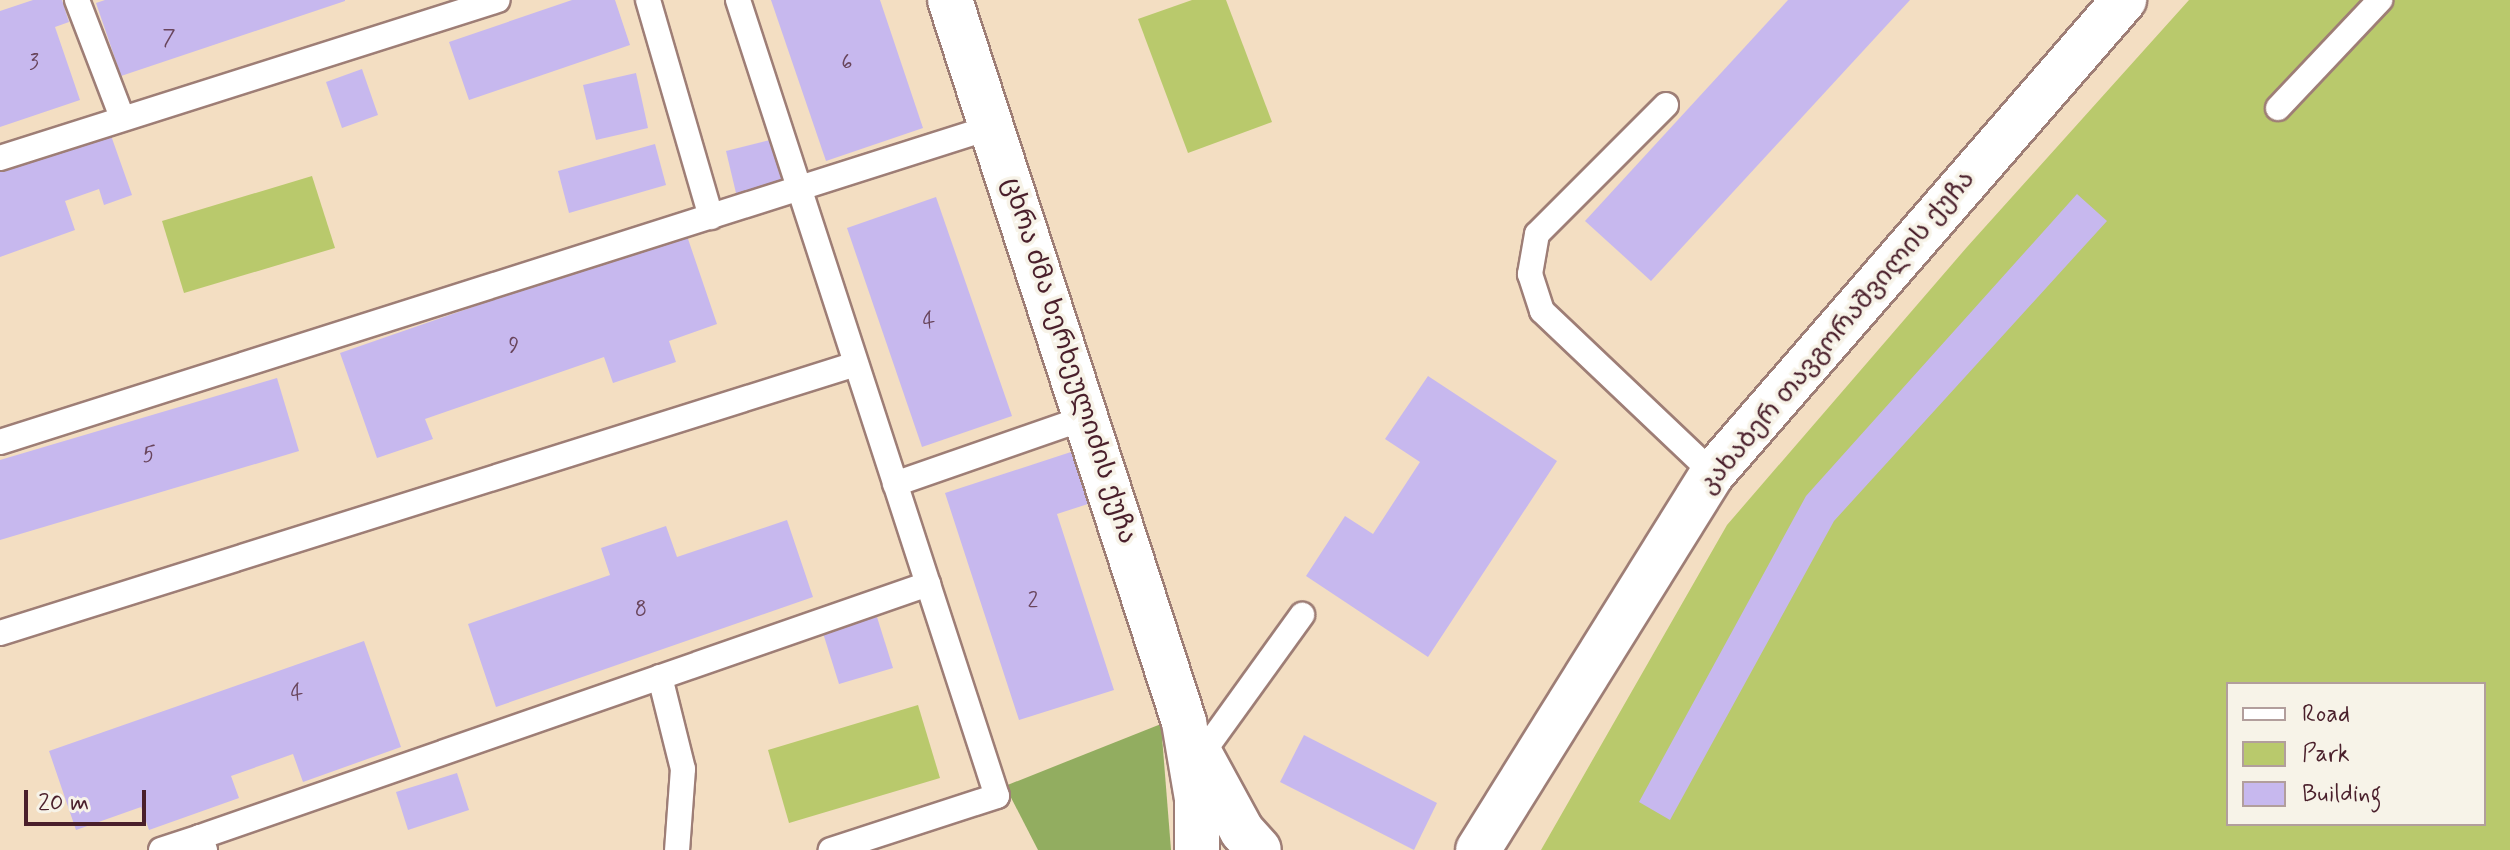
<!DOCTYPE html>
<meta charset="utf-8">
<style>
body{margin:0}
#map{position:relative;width:2510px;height:850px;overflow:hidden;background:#f3dec2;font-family:Mynerve,"Noto Sans Georgian",sans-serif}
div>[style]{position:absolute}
.green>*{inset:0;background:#b9c96c}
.forest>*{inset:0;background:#92ad60}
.building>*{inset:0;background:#c7b8ee}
.roads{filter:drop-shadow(2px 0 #9e7e76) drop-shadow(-2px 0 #9e7e76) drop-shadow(0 2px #9e7e76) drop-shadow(0 -2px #9e7e76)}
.lane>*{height:24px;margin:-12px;padding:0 12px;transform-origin:12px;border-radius:12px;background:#fff}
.street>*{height:44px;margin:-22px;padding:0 22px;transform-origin:22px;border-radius:22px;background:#fff}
.secondary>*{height:44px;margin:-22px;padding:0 22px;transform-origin:22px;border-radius:22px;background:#fff}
span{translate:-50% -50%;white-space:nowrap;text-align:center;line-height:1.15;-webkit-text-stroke:7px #f7f3e8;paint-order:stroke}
.number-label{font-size:22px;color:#69455c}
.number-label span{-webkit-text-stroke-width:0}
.street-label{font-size:26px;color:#4a1f2b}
.legend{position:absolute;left:2226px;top:682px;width:260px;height:144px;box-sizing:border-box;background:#f7f3e8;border:2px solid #b29e9c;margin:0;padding:10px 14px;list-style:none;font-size:24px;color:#4a1f2b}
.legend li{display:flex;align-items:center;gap:16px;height:40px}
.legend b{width:40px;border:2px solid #b29e9c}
.scale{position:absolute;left:24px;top:790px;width:122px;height:36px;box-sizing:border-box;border:4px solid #4a1f2b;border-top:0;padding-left:10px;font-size:24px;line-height:28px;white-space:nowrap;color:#4a1f2b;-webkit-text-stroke:6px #f7f3e8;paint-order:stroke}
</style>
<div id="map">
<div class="green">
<div style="clip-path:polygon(1192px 0,1226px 0,1272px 122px,1188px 153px,1138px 19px)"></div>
<div style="clip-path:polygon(evenodd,2189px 0,2510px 0,2510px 850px,1541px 850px,1727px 525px,1967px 247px,2189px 0,2228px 684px,2484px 684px,2484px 824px,2228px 824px,2228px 684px)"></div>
<div style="clip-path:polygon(312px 176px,335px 248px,184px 293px,162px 221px)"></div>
<div style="clip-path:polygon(918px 705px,940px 778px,789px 823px,768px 750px)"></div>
</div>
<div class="forest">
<div style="clip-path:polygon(1161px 724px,1171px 850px,1038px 850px,1005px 786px)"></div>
</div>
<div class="building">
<div style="clip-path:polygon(33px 0,62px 0,69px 22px,55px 27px,80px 100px,0 127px,0 11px)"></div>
<div style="clip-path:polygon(105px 0,345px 0,345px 1px,121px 76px,96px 3px)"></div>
<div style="clip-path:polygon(572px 0,615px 0,630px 45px,469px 100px,449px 42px)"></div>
<div style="clip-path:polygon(771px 0,880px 0,923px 128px,826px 161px)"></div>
<div style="clip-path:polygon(1788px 0,1910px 0,1651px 281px,1585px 221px)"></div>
<div style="clip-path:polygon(362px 69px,378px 115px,342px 128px,326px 82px)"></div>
<div style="clip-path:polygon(636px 73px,648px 128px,596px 140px,583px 85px)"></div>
<div style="clip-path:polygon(108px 127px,132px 195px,104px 205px,99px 189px,65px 201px,75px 230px,0 257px,0 165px)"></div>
<div style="clip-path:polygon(774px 139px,784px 181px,736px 193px,726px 151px)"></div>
<div style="clip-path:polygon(655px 144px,666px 185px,569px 213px,558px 171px)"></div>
<div style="clip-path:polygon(2077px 194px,2107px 221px,1834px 521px,1670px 820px,1639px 802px,1806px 496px)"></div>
<div style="clip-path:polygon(936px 197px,1012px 416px,922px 447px,847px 228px)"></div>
<div style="clip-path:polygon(686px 233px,717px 324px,669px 341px,676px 362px,613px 383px,604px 357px,425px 419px,433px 439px,377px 458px,340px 353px)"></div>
<div style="clip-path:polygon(1428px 376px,1557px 461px,1428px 657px,1306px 576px,1345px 516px,1373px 534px,1420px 462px,1385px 439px)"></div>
<div style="clip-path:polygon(277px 378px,299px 451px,0 540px,0 460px)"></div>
<div style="clip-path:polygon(1074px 451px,1091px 503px,1057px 514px,1114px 690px,1019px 720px,945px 493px)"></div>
<div style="clip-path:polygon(787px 520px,813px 597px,496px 707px,468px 624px,610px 575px,601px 548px,666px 526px,677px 557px)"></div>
<div style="clip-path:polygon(877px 617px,893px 668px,839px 684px,823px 633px)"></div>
<div style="clip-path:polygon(364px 641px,401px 747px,303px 782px,293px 754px,231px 776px,239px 798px,149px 830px,141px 807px,76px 830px,49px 751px)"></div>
<div style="clip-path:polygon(1304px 735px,1437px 803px,1414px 850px,1280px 782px)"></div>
<div style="clip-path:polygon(457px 773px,469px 810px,408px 830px,396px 792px)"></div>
</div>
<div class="roads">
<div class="lane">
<div style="left:77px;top:0;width:125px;rotate:69deg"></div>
<div style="left:648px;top:0;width:226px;rotate:73.8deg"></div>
<div style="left:738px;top:0;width:837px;rotate:71.98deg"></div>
<div style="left:997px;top:796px;width:175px;rotate:162deg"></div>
<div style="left:1666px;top:105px;width:182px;rotate:135deg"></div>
<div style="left:1537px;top:234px;width:41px;rotate:99.9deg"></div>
<div style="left:1530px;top:274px;width:39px;rotate:72deg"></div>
<div style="left:1542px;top:311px;width:236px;rotate:43.5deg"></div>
<div style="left:2278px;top:108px;width:149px;rotate:-46.6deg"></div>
<div style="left:0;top:158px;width:522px;rotate:-17.6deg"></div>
<div style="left:0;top:442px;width:1041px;rotate:-17.62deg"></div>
<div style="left:895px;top:484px;width:203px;rotate:-19.2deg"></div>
<div style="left:0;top:633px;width:897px;rotate:-17.45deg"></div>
<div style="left:660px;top:677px;width:95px;rotate:76deg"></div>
<div style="left:683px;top:769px;width:81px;rotate:94.2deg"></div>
<div style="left:1201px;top:755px;width:173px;rotate:-54.2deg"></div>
<div style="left:200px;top:837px;width:771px;rotate:-19.16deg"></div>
<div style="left:161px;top:850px;width:41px;rotate:-18.4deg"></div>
<div style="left:200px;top:837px;width:14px;rotate:69deg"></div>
</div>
<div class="street">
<div style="left:950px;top:0;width:759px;rotate:72.04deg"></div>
<div style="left:1184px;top:722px;width:78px;rotate:80.4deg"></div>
<div style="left:1197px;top:799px;width:51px;rotate:90deg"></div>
<div style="left:1200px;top:754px;width:88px;rotate:61.4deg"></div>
<div style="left:1242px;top:831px;width:25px;rotate:48deg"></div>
</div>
<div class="secondary">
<div style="left:1478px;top:850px;width:444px;rotate:-58.1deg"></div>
<div style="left:1713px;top:473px;width:627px;rotate:-49.01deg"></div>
</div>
</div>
<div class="number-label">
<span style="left:169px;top:40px">7</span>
<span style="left:34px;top:64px">3</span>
<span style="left:847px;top:64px">6</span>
<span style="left:929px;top:322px">4</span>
<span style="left:514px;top:347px">9</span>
<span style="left:149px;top:456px">5</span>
<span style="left:1033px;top:602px">2</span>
<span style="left:641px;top:611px">8</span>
<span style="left:297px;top:694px">4</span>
</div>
<div class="street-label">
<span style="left:1838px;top:333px;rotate:-50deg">კახაბერ თავგორაშვილის ქუჩა</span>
<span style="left:1068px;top:361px;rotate:72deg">ცხრა ძმა ხერხეულიძის ქუჩა</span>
</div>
<ul class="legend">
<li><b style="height:10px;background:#fff"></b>Road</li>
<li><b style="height:22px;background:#b9c96c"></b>Park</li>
<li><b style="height:22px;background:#c7b8ee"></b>Building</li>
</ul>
<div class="scale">20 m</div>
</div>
